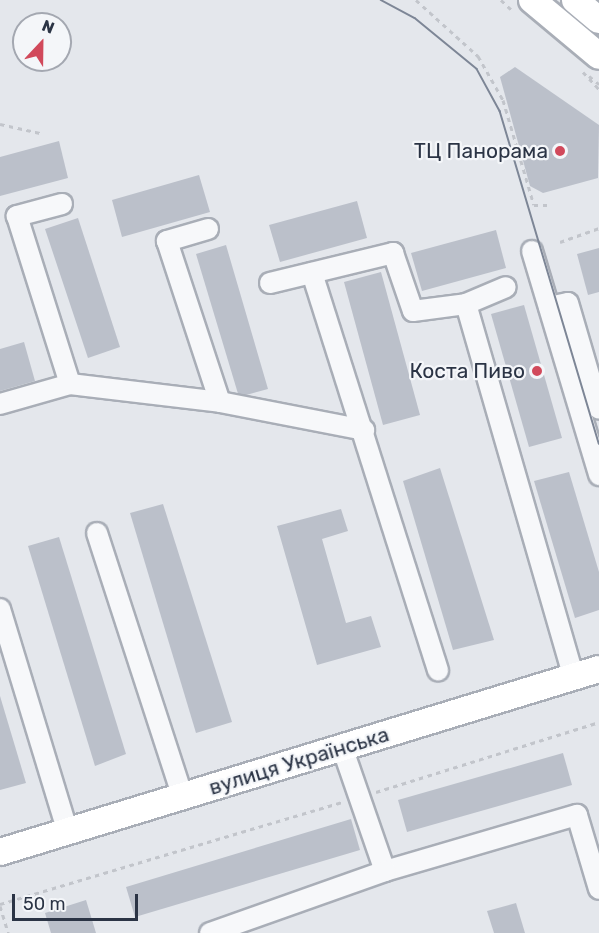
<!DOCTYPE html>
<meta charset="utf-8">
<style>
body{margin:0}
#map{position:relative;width:599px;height:933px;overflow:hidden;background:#e4e7ec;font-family:Rubik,sans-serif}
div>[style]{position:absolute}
.building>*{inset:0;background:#bbc0ca}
.path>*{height:3px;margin-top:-1.5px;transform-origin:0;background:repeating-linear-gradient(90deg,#c2c5cb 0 4.5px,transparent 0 9px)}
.roads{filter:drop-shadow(2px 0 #a9aeb7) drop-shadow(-2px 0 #a9aeb7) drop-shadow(0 2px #a9aeb7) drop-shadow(0 -2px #a9aeb7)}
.minor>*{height:20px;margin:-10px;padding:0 10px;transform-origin:10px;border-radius:10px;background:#f7f8fa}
.major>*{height:26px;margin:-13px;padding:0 13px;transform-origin:13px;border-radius:13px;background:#fff}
.tram>*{height:1.5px;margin:-0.75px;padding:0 0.75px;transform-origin:0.75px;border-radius:0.75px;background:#7d8696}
.dots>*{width:16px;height:16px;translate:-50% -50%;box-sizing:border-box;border:3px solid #f4f6f9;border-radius:50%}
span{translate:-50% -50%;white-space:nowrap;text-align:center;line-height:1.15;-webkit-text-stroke:4.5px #f4f6f9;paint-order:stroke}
.poi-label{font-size:21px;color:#2b3445}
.right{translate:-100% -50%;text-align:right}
.street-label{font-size:21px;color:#2b3445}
.north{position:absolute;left:12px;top:12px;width:60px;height:60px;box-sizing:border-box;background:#f4f6f9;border:2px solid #a4a8b1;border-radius:50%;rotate:22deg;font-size:16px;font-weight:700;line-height:24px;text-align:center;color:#2b3445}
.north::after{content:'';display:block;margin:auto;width:21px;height:27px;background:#d1495b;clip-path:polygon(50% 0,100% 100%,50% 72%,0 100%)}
.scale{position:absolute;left:12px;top:894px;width:126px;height:27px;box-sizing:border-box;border:3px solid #2b3445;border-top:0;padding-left:8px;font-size:18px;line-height:21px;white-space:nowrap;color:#2b3445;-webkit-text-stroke:4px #f4f6f9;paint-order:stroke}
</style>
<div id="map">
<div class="building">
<div style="clip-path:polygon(515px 67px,599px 125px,598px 178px,543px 193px,530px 186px,500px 77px)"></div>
<div style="clip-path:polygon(59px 141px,68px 178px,0 196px,0 157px)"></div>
<div style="clip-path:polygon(199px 175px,210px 212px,122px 237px,112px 200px)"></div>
<div style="clip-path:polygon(357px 201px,367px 238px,280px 262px,269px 225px)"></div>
<div style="clip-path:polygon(78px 218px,120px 347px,88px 358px,45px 229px)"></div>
<div style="clip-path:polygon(496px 230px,506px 268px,422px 291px,411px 253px)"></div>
<div style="clip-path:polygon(226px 245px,268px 389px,239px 397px,196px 254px)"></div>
<div style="clip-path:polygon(599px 248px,599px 292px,588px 295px,577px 254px)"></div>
<div style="clip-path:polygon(381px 272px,420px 415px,383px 425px,344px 282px)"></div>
<div style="clip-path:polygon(524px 305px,562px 438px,529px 447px,491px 314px)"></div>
<div style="clip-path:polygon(24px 342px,35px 381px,0 391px,0 349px)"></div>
<div style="clip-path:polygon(440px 468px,494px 640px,453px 650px,403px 481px)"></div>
<div style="clip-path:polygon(569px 472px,599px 572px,599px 610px,575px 618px,534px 481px)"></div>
<div style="clip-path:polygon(163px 504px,232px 722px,196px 733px,130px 513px)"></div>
<div style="clip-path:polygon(341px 509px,348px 531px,322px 539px,346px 623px,371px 616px,381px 647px,317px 665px,277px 526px)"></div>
<div style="clip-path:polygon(59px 537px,126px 754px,95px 766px,28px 546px)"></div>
<div style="clip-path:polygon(0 696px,26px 783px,0 790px)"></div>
<div style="clip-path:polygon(563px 753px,572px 785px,407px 832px,398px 800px)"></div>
<div style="clip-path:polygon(351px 819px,360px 850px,135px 917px,126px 887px)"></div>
<div style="clip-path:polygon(86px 900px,96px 933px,51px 933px,45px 913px)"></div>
<div style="clip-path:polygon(516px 903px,525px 933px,494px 933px,487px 911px)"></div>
</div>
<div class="path">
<div style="left:416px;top:0;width:84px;rotate:42.1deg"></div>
<div style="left:478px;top:56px;width:51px;rotate:60.4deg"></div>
<div style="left:503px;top:100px;width:109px;rotate:73.6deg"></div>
<div style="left:534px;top:205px;width:15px"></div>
<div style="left:501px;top:0;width:16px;rotate:43deg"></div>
<div style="left:583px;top:72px;width:23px;rotate:47deg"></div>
<div style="left:589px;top:76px;width:13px;rotate:39deg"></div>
<div style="left:0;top:124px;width:41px;rotate:12.7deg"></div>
<div style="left:560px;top:242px;width:41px;rotate:-19.7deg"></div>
<div style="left:376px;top:792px;width:234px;rotate:-17.4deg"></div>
<div style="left:0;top:904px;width:358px;rotate:-16.6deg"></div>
<div style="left:0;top:906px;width:28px;rotate:73deg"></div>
</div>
<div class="roads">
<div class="minor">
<div style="left:62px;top:204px;width:47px;rotate:165.1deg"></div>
<div style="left:17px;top:216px;width:176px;rotate:72.5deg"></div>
<div style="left:208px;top:229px;width:43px;rotate:163.7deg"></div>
<div style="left:167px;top:241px;width:169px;rotate:71.8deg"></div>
<div style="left:532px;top:251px;width:234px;rotate:73.3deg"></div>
<div style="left:312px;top:273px;width:417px;rotate:72.4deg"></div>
<div style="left:270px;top:283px;width:127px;rotate:-13.7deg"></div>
<div style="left:393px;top:253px;width:61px;rotate:71deg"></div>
<div style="left:413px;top:311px;width:53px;rotate:-7.5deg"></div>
<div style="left:466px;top:304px;width:43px;rotate:-23deg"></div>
<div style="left:466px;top:304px;width:388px;rotate:73.9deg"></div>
<div style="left:549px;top:307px;width:19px;rotate:-12deg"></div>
<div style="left:568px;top:303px;width:110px;rotate:73.7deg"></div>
<div style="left:0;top:404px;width:73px;rotate:-15.9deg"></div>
<div style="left:70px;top:384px;width:151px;rotate:6.8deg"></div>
<div style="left:220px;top:402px;width:147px;rotate:11deg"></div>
<div style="left:97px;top:533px;width:278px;rotate:72deg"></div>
<div style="left:0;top:609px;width:234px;rotate:73.1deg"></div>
<div style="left:342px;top:747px;width:131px;rotate:70.9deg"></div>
<div style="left:385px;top:871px;width:200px;rotate:-16.3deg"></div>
<div style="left:577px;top:815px;width:77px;rotate:73.4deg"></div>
<div style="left:210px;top:933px;width:186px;rotate:-19.5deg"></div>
</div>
<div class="major">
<div style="left:532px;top:0;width:87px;rotate:39.9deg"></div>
<div style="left:575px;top:0;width:31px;rotate:40deg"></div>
<div style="left:0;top:852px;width:626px;rotate:-16.99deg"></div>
</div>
</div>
<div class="tram">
<div style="left:381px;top:0;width:38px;rotate:28deg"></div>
<div style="left:415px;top:18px;width:80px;rotate:39.4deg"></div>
<div style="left:477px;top:69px;width:48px;rotate:61.3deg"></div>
<div style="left:500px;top:111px;width:347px;rotate:73.4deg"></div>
</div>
<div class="dots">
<div style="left:560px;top:151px;background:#d1495b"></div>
<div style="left:537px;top:371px;background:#d1495b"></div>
</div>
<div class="poi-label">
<span class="right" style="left:548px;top:151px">ТЦ Панорама</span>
<span class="right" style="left:525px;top:371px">Коста Пиво</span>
</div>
<div class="street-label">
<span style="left:299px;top:761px;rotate:-17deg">вулиця Українська</span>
</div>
<div class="north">N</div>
<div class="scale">50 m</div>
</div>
